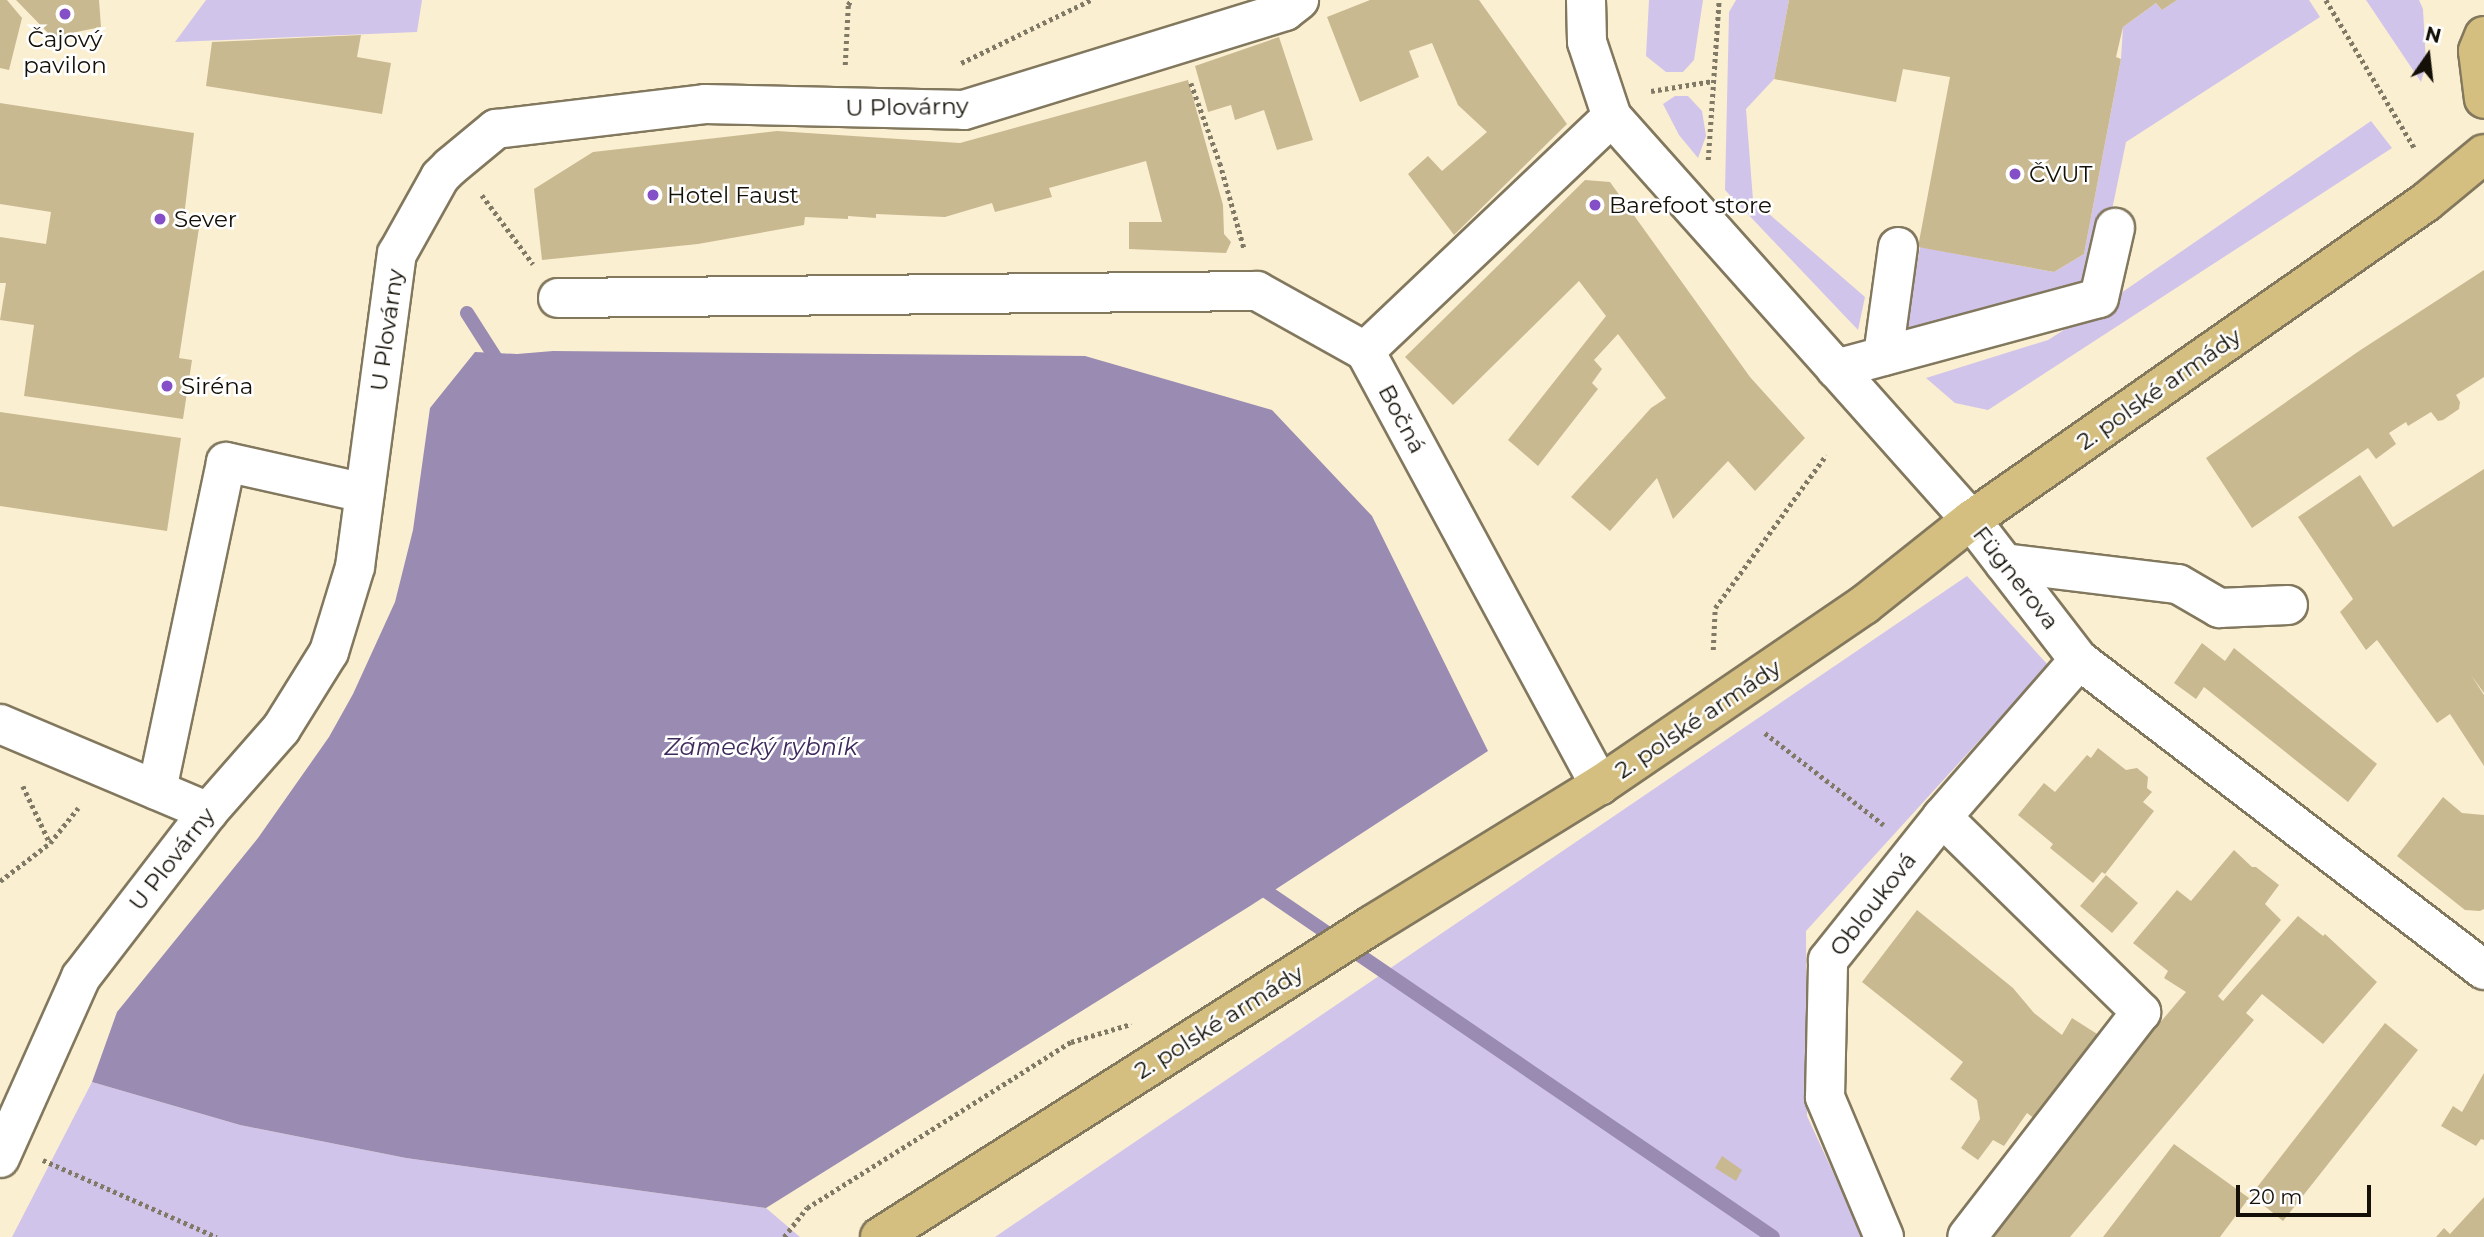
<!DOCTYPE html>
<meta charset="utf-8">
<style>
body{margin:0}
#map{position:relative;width:2484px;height:1237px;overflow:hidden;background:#fbefd2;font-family:Montserrat,sans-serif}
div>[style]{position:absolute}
.green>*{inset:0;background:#d1c4ea}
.water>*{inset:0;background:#998bb1}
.stream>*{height:14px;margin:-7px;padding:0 7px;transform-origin:7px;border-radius:7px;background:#998bb1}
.building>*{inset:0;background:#c9b990}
.path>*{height:4.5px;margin-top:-2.25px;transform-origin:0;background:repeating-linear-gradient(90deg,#807966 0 3.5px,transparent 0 7px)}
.roads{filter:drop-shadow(2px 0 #82785e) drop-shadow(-2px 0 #82785e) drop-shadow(0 2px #82785e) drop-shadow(0 -2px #82785e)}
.minor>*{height:38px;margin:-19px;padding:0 19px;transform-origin:19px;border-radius:19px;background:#fff}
.major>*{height:38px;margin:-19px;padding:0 19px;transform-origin:19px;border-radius:19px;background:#d5bf80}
.dots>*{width:19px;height:19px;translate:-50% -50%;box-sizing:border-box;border:4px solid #fff;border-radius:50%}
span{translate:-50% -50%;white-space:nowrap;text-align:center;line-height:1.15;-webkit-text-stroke:5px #fff;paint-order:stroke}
.poi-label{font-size:23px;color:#141007}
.left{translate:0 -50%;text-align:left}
.street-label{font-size:23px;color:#141007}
.water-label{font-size:24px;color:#3e295b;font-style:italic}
.north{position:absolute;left:2393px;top:21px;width:70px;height:70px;-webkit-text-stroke:5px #fff;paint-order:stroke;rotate:14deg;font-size:19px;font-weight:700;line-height:28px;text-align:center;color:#141007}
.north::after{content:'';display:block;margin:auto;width:24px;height:32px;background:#141007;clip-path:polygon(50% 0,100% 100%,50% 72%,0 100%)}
.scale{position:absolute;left:2236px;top:1185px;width:135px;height:32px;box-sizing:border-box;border:4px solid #141007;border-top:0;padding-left:9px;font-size:21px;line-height:24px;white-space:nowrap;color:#141007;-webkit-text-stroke:5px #fff;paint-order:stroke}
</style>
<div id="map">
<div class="green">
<div style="clip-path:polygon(206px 0,422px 0,417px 32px,175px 42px)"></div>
<div style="clip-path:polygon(1649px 0,1703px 0,1694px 60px,1683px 72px,1666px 72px,1646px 56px)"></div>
<div style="clip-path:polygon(1736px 0,1789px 0,1774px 79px,1746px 109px,1753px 200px,1865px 297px,1858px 330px,1725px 190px,1729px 12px)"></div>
<div style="clip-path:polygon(2177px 0,2309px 0,2320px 17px,2126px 142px,2099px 273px,2055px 297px,1905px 333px,1920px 247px,2054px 272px,2084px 254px,2121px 59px,2123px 27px,2156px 3px,2162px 10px)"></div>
<div style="clip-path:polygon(2366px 0,2419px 0,2423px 9px,2426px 65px,2421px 82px)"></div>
<div style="clip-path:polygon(1675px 96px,1688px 96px,1702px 111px,1706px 136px,1698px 158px,1679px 135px,1663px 104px)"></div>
<div style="clip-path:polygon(2371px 121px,2392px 148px,1988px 410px,1955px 403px,1926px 378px,2048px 340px,2105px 304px)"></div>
<div style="clip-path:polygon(1967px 576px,2048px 665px,1806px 931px,1807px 1116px,1863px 1237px,995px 1237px)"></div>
<div style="clip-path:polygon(92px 1082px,240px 1125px,406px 1158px,766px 1208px,800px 1237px,12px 1237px)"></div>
</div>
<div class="water">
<div style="clip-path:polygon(553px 351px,1085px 356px,1272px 410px,1372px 516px,1488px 751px,1250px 906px,766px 1208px,406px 1158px,240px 1125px,92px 1082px,117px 1012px,258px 838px,329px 737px,353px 694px,395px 602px,413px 530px,430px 408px,475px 352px,517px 354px)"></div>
</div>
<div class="stream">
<div style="left:467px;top:313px;width:65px;rotate:57.5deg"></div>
<div style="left:1254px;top:883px;width:628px;rotate:34.3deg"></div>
</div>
<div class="building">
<div style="clip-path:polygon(0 0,7px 0,22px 18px,9px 70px,0 68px)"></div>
<div style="clip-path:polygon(16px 0,99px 0,101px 27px,52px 37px)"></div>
<div style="clip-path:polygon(1370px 0,1479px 0,1567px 124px,1454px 235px,1408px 174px,1428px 156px,1442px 171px,1487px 132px,1458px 105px,1432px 43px,1409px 51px,1419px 77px,1360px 102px,1327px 17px)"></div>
<div style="clip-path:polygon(1789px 0,2177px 0,2162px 10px,2156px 3px,2123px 27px,2116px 57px,2121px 59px,2084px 254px,2054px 272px,1918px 247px,1950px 77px,1903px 69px,1896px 102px,1774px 79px)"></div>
<div style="clip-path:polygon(361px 35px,357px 57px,391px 63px,382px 114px,206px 86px,212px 42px)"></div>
<div style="clip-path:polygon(1279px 37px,1313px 140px,1277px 150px,1264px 110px,1235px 120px,1231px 105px,1208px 112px,1195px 66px)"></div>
<div style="clip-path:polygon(1188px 80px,1223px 205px,1224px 234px,1231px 242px,1226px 253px,1129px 249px,1129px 222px,1162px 222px,1146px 161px,1049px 188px,1052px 197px,995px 212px,992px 203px,945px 217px,876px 214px,876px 218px,848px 216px,848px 219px,805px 217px,804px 225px,698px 244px,542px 260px,534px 189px,593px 152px,777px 131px,960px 143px)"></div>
<div style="clip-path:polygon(0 103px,194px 133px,183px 225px,199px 228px,179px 358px,192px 360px,183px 419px,24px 396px,34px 325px,0 320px,6px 283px,0 283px,0 237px,46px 244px,51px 212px,0 204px)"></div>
<div style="clip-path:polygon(1585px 180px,1610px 182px,1750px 377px,1805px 438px,1755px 491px,1728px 461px,1673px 519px,1657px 478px,1610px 531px,1571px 497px,1651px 408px,1666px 398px,1618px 334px,1594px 360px,1602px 369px,1592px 383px,1598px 389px,1538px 466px,1508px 440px,1606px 316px,1579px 281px,1453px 405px,1405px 357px)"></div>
<div style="clip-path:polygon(2484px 270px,2484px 377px,2456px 395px,2460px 402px,2459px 409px,2443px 420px,2438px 421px,2431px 412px,2408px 426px,2406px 422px,2389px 433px,2396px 444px,2376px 459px,2368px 448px,2252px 528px,2206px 458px,2359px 351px)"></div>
<div style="clip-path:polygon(0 412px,181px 438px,167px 531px,0 506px)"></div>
<div style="clip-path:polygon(2484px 469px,2484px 693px,2471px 675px,2484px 695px,2484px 766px,2450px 714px,2437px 723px,2377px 640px,2366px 650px,2340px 612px,2353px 599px,2298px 517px,2360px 475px,2393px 527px)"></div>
<div style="clip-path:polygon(2202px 643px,2225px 661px,2234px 648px,2377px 764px,2348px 802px,2204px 687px,2196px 699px,2174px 683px)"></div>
<div style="clip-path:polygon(2098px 748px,2126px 770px,2137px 768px,2148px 777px,2147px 788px,2152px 792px,2143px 802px,2154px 811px,2105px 874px,2102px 872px,2093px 883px,2050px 848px,2053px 844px,2018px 815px,2044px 783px,2055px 792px,2087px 755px,2091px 758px)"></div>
<div style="clip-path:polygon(2443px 797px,2462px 813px,2484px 815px,2484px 909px,2480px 911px,2465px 910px,2397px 856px)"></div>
<div style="clip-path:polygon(2234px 850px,2252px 867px,2256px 867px,2279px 885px,2265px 904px,2281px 920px,2218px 996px,2223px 1001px,2298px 916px,2323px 936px,2325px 934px,2377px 982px,2323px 1044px,2262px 994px,2246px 1013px,2254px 1020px,2070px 1237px,1995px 1237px,1985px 1229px,2186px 992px,2164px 978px,2168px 971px,2133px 943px,2177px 890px,2191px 901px)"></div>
<div style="clip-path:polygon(2106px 875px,2138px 903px,2112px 933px,2080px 906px)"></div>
<div style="clip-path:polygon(1917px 910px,2013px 988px,2034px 1013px,2062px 1035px,2072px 1018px,2105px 1039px,2046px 1127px,2027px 1113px,2004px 1146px,1993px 1140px,1978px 1160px,1961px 1148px,1980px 1119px,1977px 1100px,1950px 1079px,1963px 1062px,1862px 982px)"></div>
<div style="clip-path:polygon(2385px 1023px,2418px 1050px,2283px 1221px,2251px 1195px)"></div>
<div style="clip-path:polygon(2484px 1073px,2484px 1140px,2481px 1139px,2476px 1146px,2441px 1126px,2453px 1106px,2462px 1112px)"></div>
<div style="clip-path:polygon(2174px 1144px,2249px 1198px,2220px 1237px,2103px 1237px)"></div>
<div style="clip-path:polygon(1722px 1156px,1742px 1170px,1736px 1181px,1715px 1168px)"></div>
<div style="clip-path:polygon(2484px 1197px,2484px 1237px,2436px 1237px,2444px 1228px,2450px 1234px)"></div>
</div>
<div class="path">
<div style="left:2326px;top:0;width:174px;rotate:59.1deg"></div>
<div style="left:961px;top:63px;width:144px;rotate:-25.9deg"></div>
<div style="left:845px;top:65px;width:60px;rotate:-87.1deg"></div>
<div style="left:848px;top:5px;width:6px;rotate:-59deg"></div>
<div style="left:1191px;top:83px;width:85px;rotate:70.1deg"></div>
<div style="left:1220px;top:163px;width:88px;rotate:74.2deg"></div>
<div style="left:1651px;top:91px;width:63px;rotate:-9.2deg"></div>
<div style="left:1708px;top:160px;width:160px;rotate:-86.1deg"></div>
<div style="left:482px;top:195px;width:86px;rotate:53.5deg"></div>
<div style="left:1713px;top:650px;width:42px;rotate:-87.3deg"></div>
<div style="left:1715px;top:608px;width:189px;rotate:-54deg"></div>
<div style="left:1765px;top:733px;width:150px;rotate:37.7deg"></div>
<div style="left:23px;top:786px;width:63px;rotate:64.7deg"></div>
<div style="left:0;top:881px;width:63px;rotate:-37.2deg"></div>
<div style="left:50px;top:843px;width:45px;rotate:-51.3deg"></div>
<div style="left:43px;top:1160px;width:190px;rotate:23.9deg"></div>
<div style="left:784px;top:1237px;width:37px;rotate:-52deg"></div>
<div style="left:807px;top:1208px;width:312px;rotate:-32.2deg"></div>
<div style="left:1071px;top:1042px;width:63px;rotate:-16.7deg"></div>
</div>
<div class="roads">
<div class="minor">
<div style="left:1586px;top:0;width:42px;rotate:88.6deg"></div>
<div style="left:1587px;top:42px;width:79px;rotate:71.6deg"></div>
<div style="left:1612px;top:117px;width:540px;rotate:48.3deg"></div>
<div style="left:1971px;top:520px;width:177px;rotate:52.4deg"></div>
<div style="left:2079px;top:660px;width:510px;rotate:37.43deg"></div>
<div style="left:558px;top:298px;width:699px;rotate:-0.57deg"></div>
<div style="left:1257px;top:291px;width:124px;rotate:29.1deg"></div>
<div style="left:1365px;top:351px;width:494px;rotate:61.6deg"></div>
<div style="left:1365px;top:351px;width:340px;rotate:-43.5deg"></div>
<div style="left:1883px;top:356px;width:110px;rotate:-82.2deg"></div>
<div style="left:1836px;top:369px;width:272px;rotate:-15.1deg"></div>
<div style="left:2099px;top:298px;width:72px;rotate:-77.1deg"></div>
<div style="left:2004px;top:563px;width:175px;rotate:6.9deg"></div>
<div style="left:2178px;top:584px;width:48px;rotate:30.3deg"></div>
<div style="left:2219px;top:608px;width:69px;rotate:-2.5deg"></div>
<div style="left:0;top:724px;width:226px;rotate:22.9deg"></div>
<div style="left:157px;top:790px;width:335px;rotate:-78.1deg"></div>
<div style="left:226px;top:462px;width:142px;rotate:12.6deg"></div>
<div style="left:1942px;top:817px;width:279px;rotate:44.4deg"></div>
<div style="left:2141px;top:1012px;width:284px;rotate:127.7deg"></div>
<div style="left:0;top:1158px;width:198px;rotate:-65.9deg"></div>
<div style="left:81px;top:977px;width:208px;rotate:-52.4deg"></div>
<div style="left:208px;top:812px;width:111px;rotate:-48.7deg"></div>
<div style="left:281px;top:729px;width:91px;rotate:-58.1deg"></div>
<div style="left:329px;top:652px;width:89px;rotate:-73deg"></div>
<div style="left:355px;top:567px;width:316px;rotate:-82.4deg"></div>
<div style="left:397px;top:254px;width:88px;rotate:-60.8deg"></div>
<div style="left:440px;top:177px;width:14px;rotate:-45deg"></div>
<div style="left:450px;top:167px;width:60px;rotate:-39.6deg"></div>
<div style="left:496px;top:129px;width:210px;rotate:-6.8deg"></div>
<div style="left:705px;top:104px;width:259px;rotate:1.3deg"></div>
<div style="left:964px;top:110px;width:336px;rotate:-17.1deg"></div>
<div style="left:1285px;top:11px;width:18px;rotate:-38deg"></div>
<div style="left:1884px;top:1237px;width:152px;rotate:-112.9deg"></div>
<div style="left:1825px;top:1097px;width:137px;rotate:-88.7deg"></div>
<div style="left:1828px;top:960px;width:183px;rotate:-51.4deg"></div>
<div style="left:1942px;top:817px;width:208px;rotate:-48.9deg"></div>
</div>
<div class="major">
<div style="left:2484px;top:36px;width:16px;rotate:112deg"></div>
<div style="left:2478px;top:51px;width:48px;rotate:82.9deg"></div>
<div style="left:880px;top:1237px;width:583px;rotate:-32.38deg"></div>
<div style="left:1372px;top:925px;width:268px;rotate:-31.6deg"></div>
<div style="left:1600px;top:785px;width:320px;rotate:-34.3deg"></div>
<div style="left:1864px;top:605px;width:137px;rotate:-38.5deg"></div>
<div style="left:1971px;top:520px;width:555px;rotate:-34.95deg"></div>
<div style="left:2426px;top:202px;width:75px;rotate:-39.6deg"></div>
</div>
</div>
<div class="dots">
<div style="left:65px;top:14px;background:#854fc7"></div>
<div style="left:2015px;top:174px;background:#854fc7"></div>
<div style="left:653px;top:195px;background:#854fc7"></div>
<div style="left:1595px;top:205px;background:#854fc7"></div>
<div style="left:160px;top:219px;background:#854fc7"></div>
<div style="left:167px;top:386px;background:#854fc7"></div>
</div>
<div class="poi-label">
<span style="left:65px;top:52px">Čajový<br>pavilon</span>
<span class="left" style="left:2029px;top:174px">ČVUT</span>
<span class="left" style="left:667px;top:195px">Hotel Faust</span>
<span class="left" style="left:1609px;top:205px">Barefoot store</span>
<span class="left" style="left:174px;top:219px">Sever</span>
<span class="left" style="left:181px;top:386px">Siréna</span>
</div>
<div class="street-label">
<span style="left:907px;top:107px;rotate:-1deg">U Plovárny</span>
<span style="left:387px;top:330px;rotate:-82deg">U Plovárny</span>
<span style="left:2159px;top:389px;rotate:-35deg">2. polské armády</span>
<span style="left:1402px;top:419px;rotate:62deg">Bočná</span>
<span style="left:2016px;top:578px;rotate:52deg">Fügnerova</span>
<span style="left:1698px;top:719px;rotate:-34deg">2. polské armády</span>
<span style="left:172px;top:859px;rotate:-52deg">U Plovárny</span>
<span style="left:1873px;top:904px;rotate:-52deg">Oblouková</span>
<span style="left:1219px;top:1022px;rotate:-32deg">2. polské armády</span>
</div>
<div class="water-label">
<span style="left:761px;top:747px">Zámecký rybník</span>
</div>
<div class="north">N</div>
<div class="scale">20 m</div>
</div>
